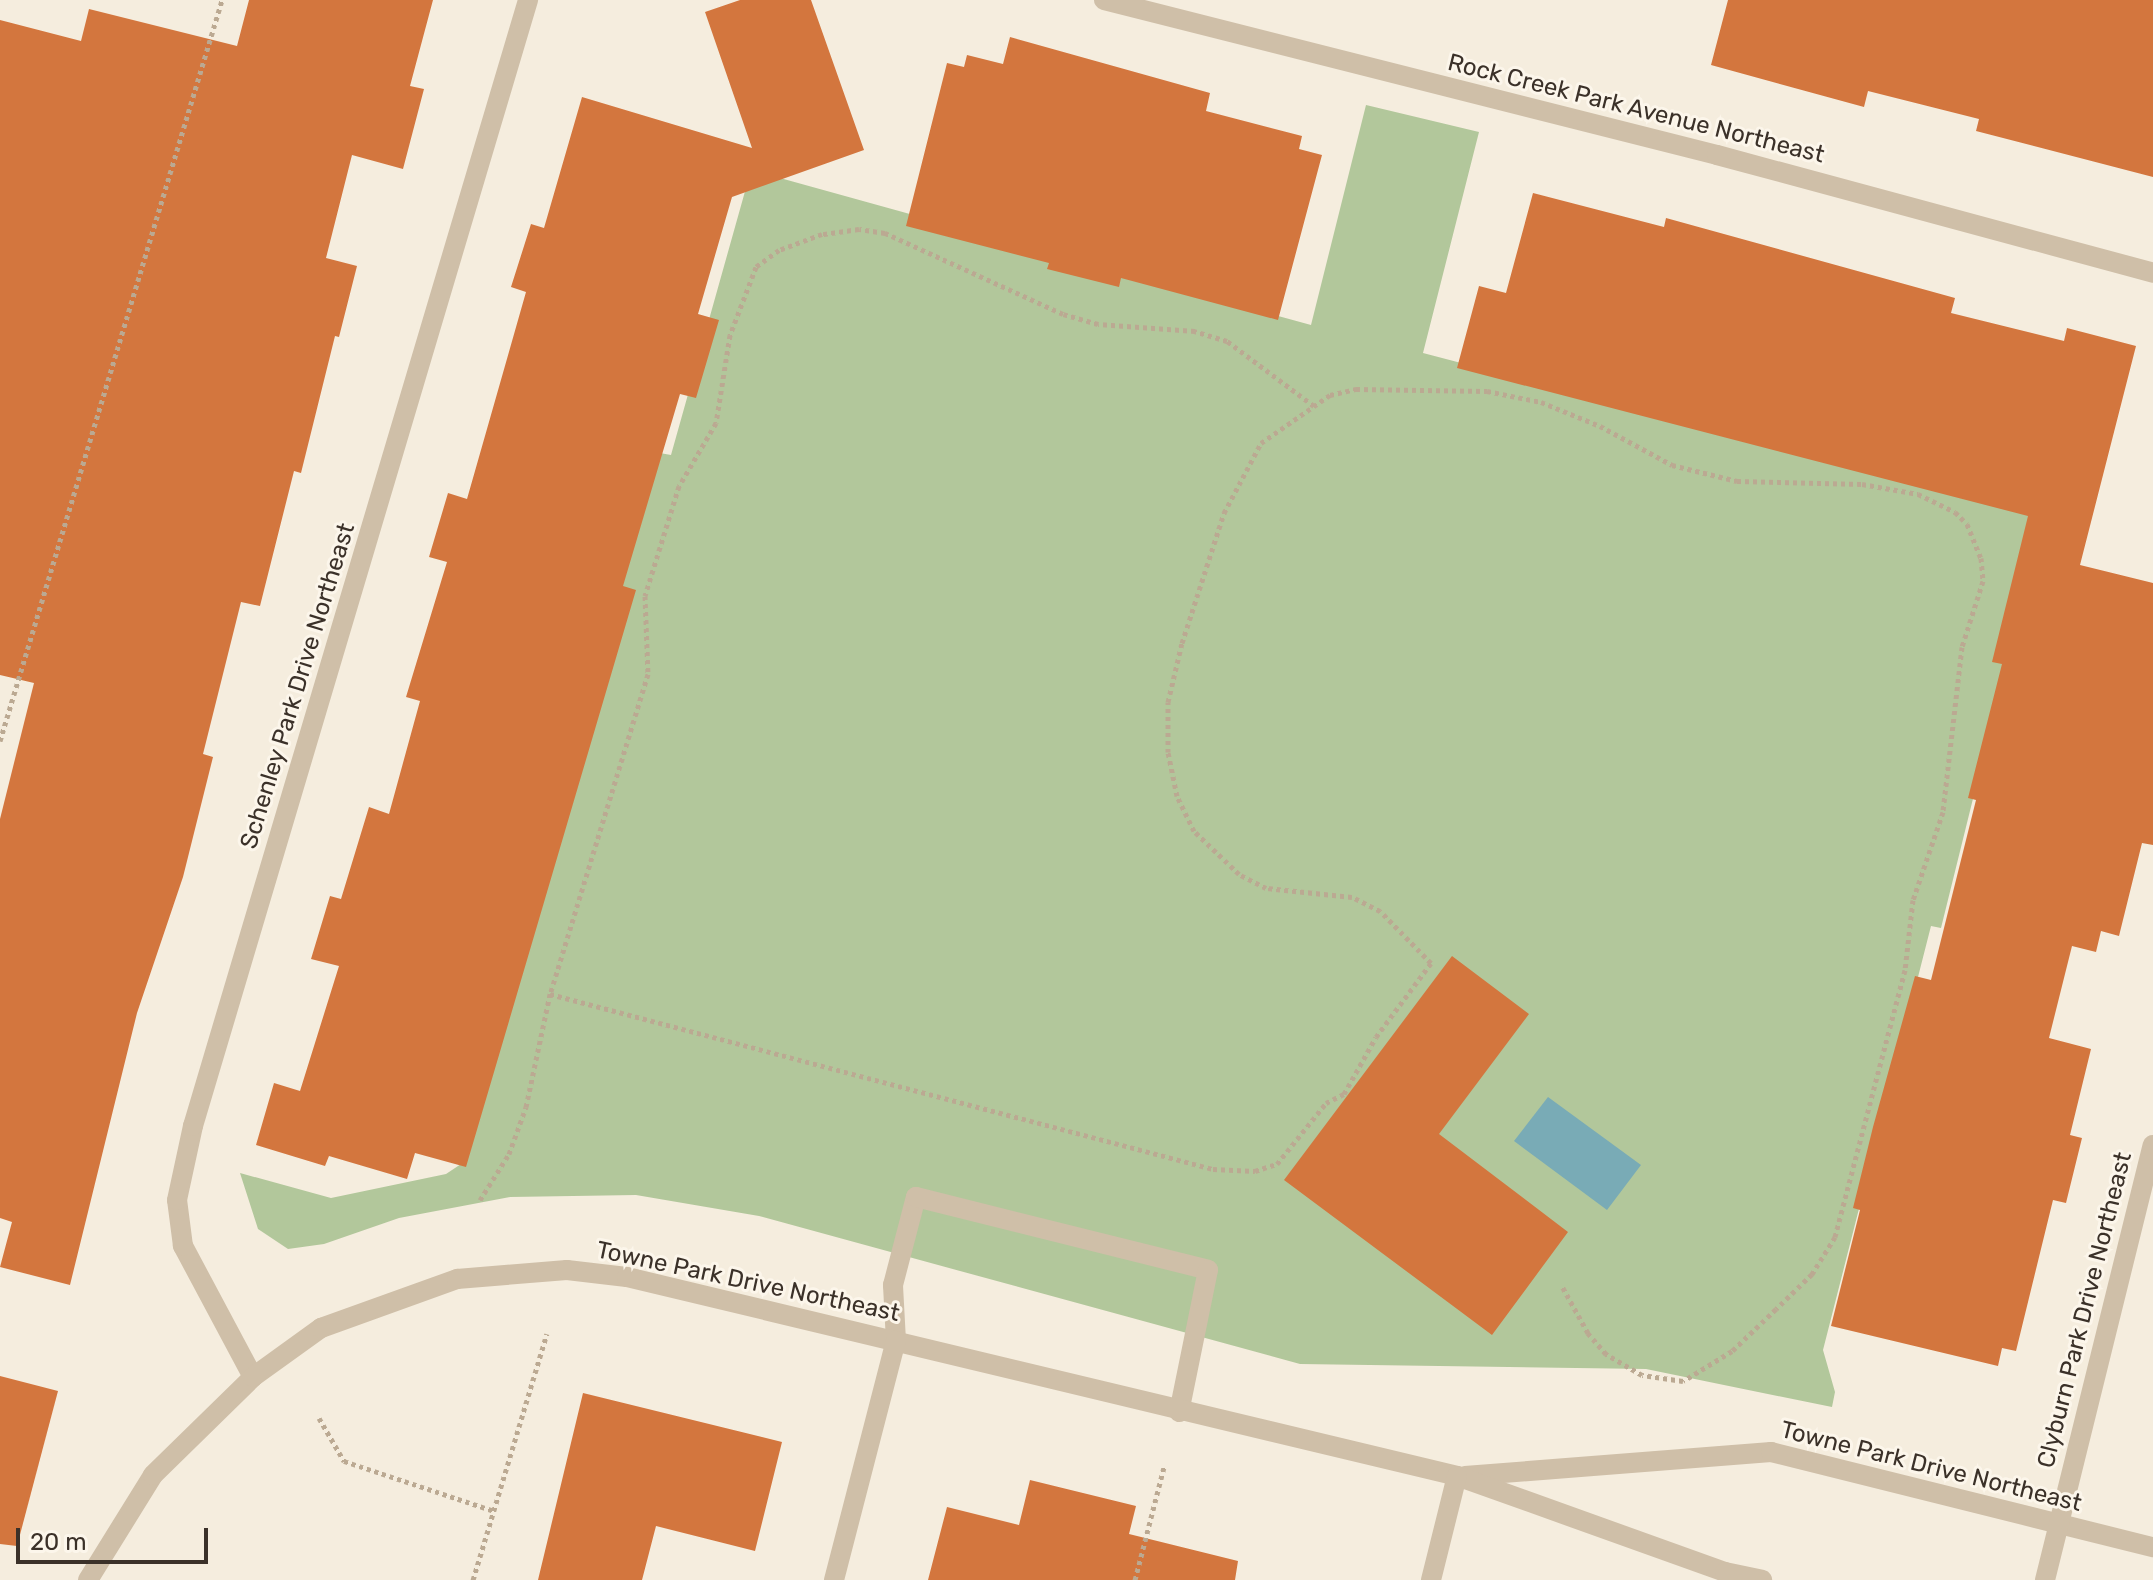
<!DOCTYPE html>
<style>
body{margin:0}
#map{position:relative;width:2153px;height:1580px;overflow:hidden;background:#f5edde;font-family:Rubik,sans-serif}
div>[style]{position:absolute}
.green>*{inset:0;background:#b2c79b}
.water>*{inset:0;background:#79abb6}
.building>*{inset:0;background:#d3763e}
.path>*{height:5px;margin-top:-2.5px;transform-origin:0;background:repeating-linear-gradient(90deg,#bba992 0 4px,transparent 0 8px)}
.service>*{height:20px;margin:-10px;padding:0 10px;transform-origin:10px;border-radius:10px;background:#cfbfa8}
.minor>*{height:20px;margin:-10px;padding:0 10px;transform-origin:10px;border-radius:10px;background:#cfbfa8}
span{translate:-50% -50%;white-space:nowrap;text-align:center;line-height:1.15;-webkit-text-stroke:6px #fcf6eb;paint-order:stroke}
.street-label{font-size:24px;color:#3b3129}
.scale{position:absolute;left:16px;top:1528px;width:192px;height:36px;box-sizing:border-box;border:4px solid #3b3129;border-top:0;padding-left:10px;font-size:24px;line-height:28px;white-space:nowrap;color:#3b3129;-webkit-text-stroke:6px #fcf6eb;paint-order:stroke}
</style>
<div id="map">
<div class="green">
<div style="clip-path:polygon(1366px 105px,1479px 132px,1423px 353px,1950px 491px,2038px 493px,2038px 536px,1941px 928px,1931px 926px,1823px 1350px,1835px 1392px,1832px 1407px,1646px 1369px,1300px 1364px,759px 1216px,636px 1195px,510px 1197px,399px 1218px,324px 1244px,288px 1249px,258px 1229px,240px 1173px,331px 1198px,446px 1174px,464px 1162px,654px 452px,671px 455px,751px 170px,1311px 325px)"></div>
</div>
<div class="water">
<div style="clip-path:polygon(1548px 1097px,1641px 1165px,1607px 1210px,1514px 1141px)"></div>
</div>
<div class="building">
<div style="clip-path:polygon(249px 0,433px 0,410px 86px,424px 89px,403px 169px,352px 155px,326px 258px,357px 266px,339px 337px,335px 336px,301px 473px,294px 471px,260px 606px,241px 602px,203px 754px,213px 757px,183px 877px,137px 1013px,70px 1285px,0 1267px,12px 1222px,0 1218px,0 819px,34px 683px,0 675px,0 20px,81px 41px,89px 9px,237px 46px)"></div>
<div style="clip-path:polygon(740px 0,811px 0,864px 150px,732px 197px,698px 314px,719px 320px,696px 398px,680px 394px,623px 586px,636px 590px,466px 1167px,415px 1153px,407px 1179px,329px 1156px,325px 1166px,256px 1145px,274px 1083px,300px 1091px,339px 966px,311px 959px,330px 896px,341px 899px,369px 807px,389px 814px,420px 701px,406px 697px,447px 562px,429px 557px,448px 493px,467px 499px,526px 292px,511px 287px,531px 224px,544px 228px,582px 97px,752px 148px,705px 12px)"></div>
<div style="clip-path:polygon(1728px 0,2153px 0,2153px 177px,1976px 131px,1979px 119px,1868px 91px,1864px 107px,1711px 65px)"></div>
<div style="clip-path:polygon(1010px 37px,1210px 93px,1206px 111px,1302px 136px,1299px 149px,1322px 155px,1278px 320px,1121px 278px,1119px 287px,1047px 269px,1049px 263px,906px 226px,947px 63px,964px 67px,967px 55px,1003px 64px)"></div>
<div style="clip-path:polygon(1533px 193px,1664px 227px,1666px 218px,1955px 298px,1951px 313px,2064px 341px,2067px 328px,2136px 346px,2080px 565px,2153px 583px,2153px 845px,2142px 843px,2119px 936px,2101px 931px,2096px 952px,2072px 946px,2049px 1038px,2091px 1049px,2070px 1135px,2082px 1138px,2066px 1203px,2053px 1200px,2016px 1351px,2002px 1348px,1998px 1366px,1831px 1326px,1860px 1210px,1853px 1208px,1873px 1127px,1915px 976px,1931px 980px,1976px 800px,1968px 798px,2002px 664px,1992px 662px,2028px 516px,1457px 368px,1479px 286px,1506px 293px)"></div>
<div style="clip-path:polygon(1452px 956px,1529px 1014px,1439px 1134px,1568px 1232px,1492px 1335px,1284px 1180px)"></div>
<div style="clip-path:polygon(0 1376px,58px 1391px,17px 1546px,0 1544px)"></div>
<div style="clip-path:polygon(583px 1393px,782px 1442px,755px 1551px,656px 1526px,642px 1580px,538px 1580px)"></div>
<div style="clip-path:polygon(1030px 1480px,1136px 1506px,1129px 1534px,1238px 1561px,1235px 1580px,928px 1580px,947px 1507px,1019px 1525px)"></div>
</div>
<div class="path">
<div style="left:1314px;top:406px;width:109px;rotate:-143.2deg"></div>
<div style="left:1227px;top:341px;width:34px;rotate:-163deg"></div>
<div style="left:1195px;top:331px;width:97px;rotate:-175.9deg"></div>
<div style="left:1098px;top:324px;width:36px;rotate:-164deg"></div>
<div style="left:1063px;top:314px;width:196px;rotate:-155.5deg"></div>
<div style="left:885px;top:233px;width:26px;rotate:-171deg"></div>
<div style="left:859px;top:229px;width:37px;rotate:172deg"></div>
<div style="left:822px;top:234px;width:46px;rotate:159.6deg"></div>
<div style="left:779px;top:250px;width:29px;rotate:144deg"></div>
<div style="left:756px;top:267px;width:73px;rotate:110.9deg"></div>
<div style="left:730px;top:335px;width:89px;rotate:99deg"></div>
<div style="left:716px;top:423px;width:73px;rotate:120.4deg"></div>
<div style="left:679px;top:486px;width:115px;rotate:107.2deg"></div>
<div style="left:645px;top:596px;width:78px;rotate:87.8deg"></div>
<div style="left:648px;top:674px;width:335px;rotate:107deg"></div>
<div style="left:550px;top:994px;width:686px;rotate:14.79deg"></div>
<div style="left:1213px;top:1169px;width:42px;rotate:2.7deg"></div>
<div style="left:1255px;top:1171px;width:23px;rotate:-18deg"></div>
<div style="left:1277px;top:1164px;width:78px;rotate:-51.2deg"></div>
<div style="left:1326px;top:1103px;width:20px;rotate:-27deg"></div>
<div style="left:1344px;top:1094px;width:65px;rotate:-60.7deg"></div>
<div style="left:1376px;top:1037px;width:92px;rotate:-53.4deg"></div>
<div style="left:1431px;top:963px;width:73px;rotate:-134.4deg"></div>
<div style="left:1380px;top:911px;width:31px;rotate:-153deg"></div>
<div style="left:1352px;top:897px;width:86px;rotate:-174deg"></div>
<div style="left:1266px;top:888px;width:30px;rotate:-153deg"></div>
<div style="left:1239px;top:874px;width:62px;rotate:-136.3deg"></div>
<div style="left:1194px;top:831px;width:39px;rotate:-116deg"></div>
<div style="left:1177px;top:796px;width:45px;rotate:-101.6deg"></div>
<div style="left:1168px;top:752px;width:50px;rotate:-90deg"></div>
<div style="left:1168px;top:702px;width:61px;rotate:-76.7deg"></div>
<div style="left:1182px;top:643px;width:137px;rotate:-72.1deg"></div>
<div style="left:1224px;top:513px;width:79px;rotate:-62.1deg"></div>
<div style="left:1261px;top:443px;width:84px;rotate:-34.8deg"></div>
<div style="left:1330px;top:395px;width:27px;rotate:-13deg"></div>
<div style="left:1356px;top:389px;width:131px;rotate:0.9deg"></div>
<div style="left:1487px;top:391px;width:55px;rotate:11.5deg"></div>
<div style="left:1541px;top:402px;width:64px;rotate:22.1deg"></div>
<div style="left:1600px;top:426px;width:82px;rotate:28.4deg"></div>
<div style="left:1672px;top:465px;width:67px;rotate:13.8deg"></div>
<div style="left:1737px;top:481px;width:125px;rotate:1.4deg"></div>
<div style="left:1862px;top:484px;width:57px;rotate:10.1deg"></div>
<div style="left:1918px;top:494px;width:41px;rotate:25.9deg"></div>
<div style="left:1955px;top:512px;width:17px;rotate:45deg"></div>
<div style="left:1967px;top:524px;width:37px;rotate:68deg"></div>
<div style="left:1981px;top:558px;width:23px;rotate:85deg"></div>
<div style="left:1983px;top:581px;width:69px;rotate:107.7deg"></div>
<div style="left:1962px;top:647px;width:166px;rotate:96.6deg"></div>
<div style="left:1943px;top:812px;width:93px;rotate:108.8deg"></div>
<div style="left:1913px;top:900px;width:70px;rotate:96.5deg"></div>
<div style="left:1905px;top:970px;width:276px;rotate:104.7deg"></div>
<div style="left:1835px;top:1237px;width:44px;rotate:121.9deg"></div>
<div style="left:1812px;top:1274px;width:50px;rotate:135.8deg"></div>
<div style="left:1776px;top:1309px;width:61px;rotate:136.3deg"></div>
<div style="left:1732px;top:1351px;width:57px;rotate:148.5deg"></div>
<div style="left:1683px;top:1381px;width:41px;rotate:-171.7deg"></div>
<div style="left:1642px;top:1375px;width:42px;rotate:-149.7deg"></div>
<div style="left:1606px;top:1354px;width:28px;rotate:-131deg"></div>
<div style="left:1588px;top:1333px;width:54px;rotate:-119deg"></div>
<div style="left:0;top:741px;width:774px;rotate:-73.32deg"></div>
<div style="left:480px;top:1200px;width:54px;rotate:-57.8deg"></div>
<div style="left:509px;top:1154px;width:50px;rotate:-70.1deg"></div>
<div style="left:526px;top:1107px;width:116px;rotate:-78deg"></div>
<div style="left:319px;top:1418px;width:50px;rotate:59.8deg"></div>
<div style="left:344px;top:1461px;width:158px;rotate:18.4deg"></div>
<div style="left:473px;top:1580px;width:257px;rotate:-73.3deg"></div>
<div style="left:1135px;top:1580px;width:117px;rotate:-75.6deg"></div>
</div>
<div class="service">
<div style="left:896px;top:1341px;width:56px;rotate:-93.1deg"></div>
<div style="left:893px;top:1285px;width:91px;rotate:-75.4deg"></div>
<div style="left:916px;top:1197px;width:301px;rotate:14deg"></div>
<div style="left:1208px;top:1270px;width:145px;rotate:101.5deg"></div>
</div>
<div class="minor">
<div style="left:1104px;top:0;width:632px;rotate:14.19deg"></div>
<div style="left:1717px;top:155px;width:452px;rotate:15.1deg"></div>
<div style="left:253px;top:1377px;width:149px;rotate:-118.1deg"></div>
<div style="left:183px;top:1246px;width:46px;rotate:-97.4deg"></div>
<div style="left:177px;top:1200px;width:76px;rotate:-77.8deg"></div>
<div style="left:193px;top:1126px;width:1175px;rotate:-73.43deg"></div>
<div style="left:1465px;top:1476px;width:307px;rotate:-4.5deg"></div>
<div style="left:1771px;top:1452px;width:394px;rotate:14deg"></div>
<div style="left:88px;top:1580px;width:123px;rotate:-58.2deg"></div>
<div style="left:153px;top:1475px;width:140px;rotate:-44.4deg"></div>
<div style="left:253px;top:1377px;width:84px;rotate:-35.8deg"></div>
<div style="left:321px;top:1328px;width:145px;rotate:-19.8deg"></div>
<div style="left:457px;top:1279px;width:110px;rotate:-4.7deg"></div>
<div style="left:567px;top:1270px;width:60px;rotate:6.7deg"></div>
<div style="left:627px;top:1277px;width:854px;rotate:13.48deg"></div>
<div style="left:1457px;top:1476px;width:285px;rotate:19.7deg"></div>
<div style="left:1725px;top:1572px;width:38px;rotate:12deg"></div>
<div style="left:834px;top:1580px;width:247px;rotate:-75.5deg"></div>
<div style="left:1431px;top:1580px;width:107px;rotate:-76deg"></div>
<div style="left:2045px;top:1580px;width:448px;rotate:-76.1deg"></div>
</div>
<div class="street-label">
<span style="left:1636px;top:109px;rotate:14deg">Rock Creek Park Avenue Northeast</span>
<span style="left:298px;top:686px;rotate:-73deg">Schenley Park Drive Northeast</span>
<span style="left:748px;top:1282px;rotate:12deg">Towne Park Drive Northeast</span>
<span style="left:2085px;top:1310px;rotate:-76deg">Clyburn Park Drive Northeast</span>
<span style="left:1931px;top:1467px;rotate:14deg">Towne Park Drive Northeast</span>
</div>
<div class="scale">20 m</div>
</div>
